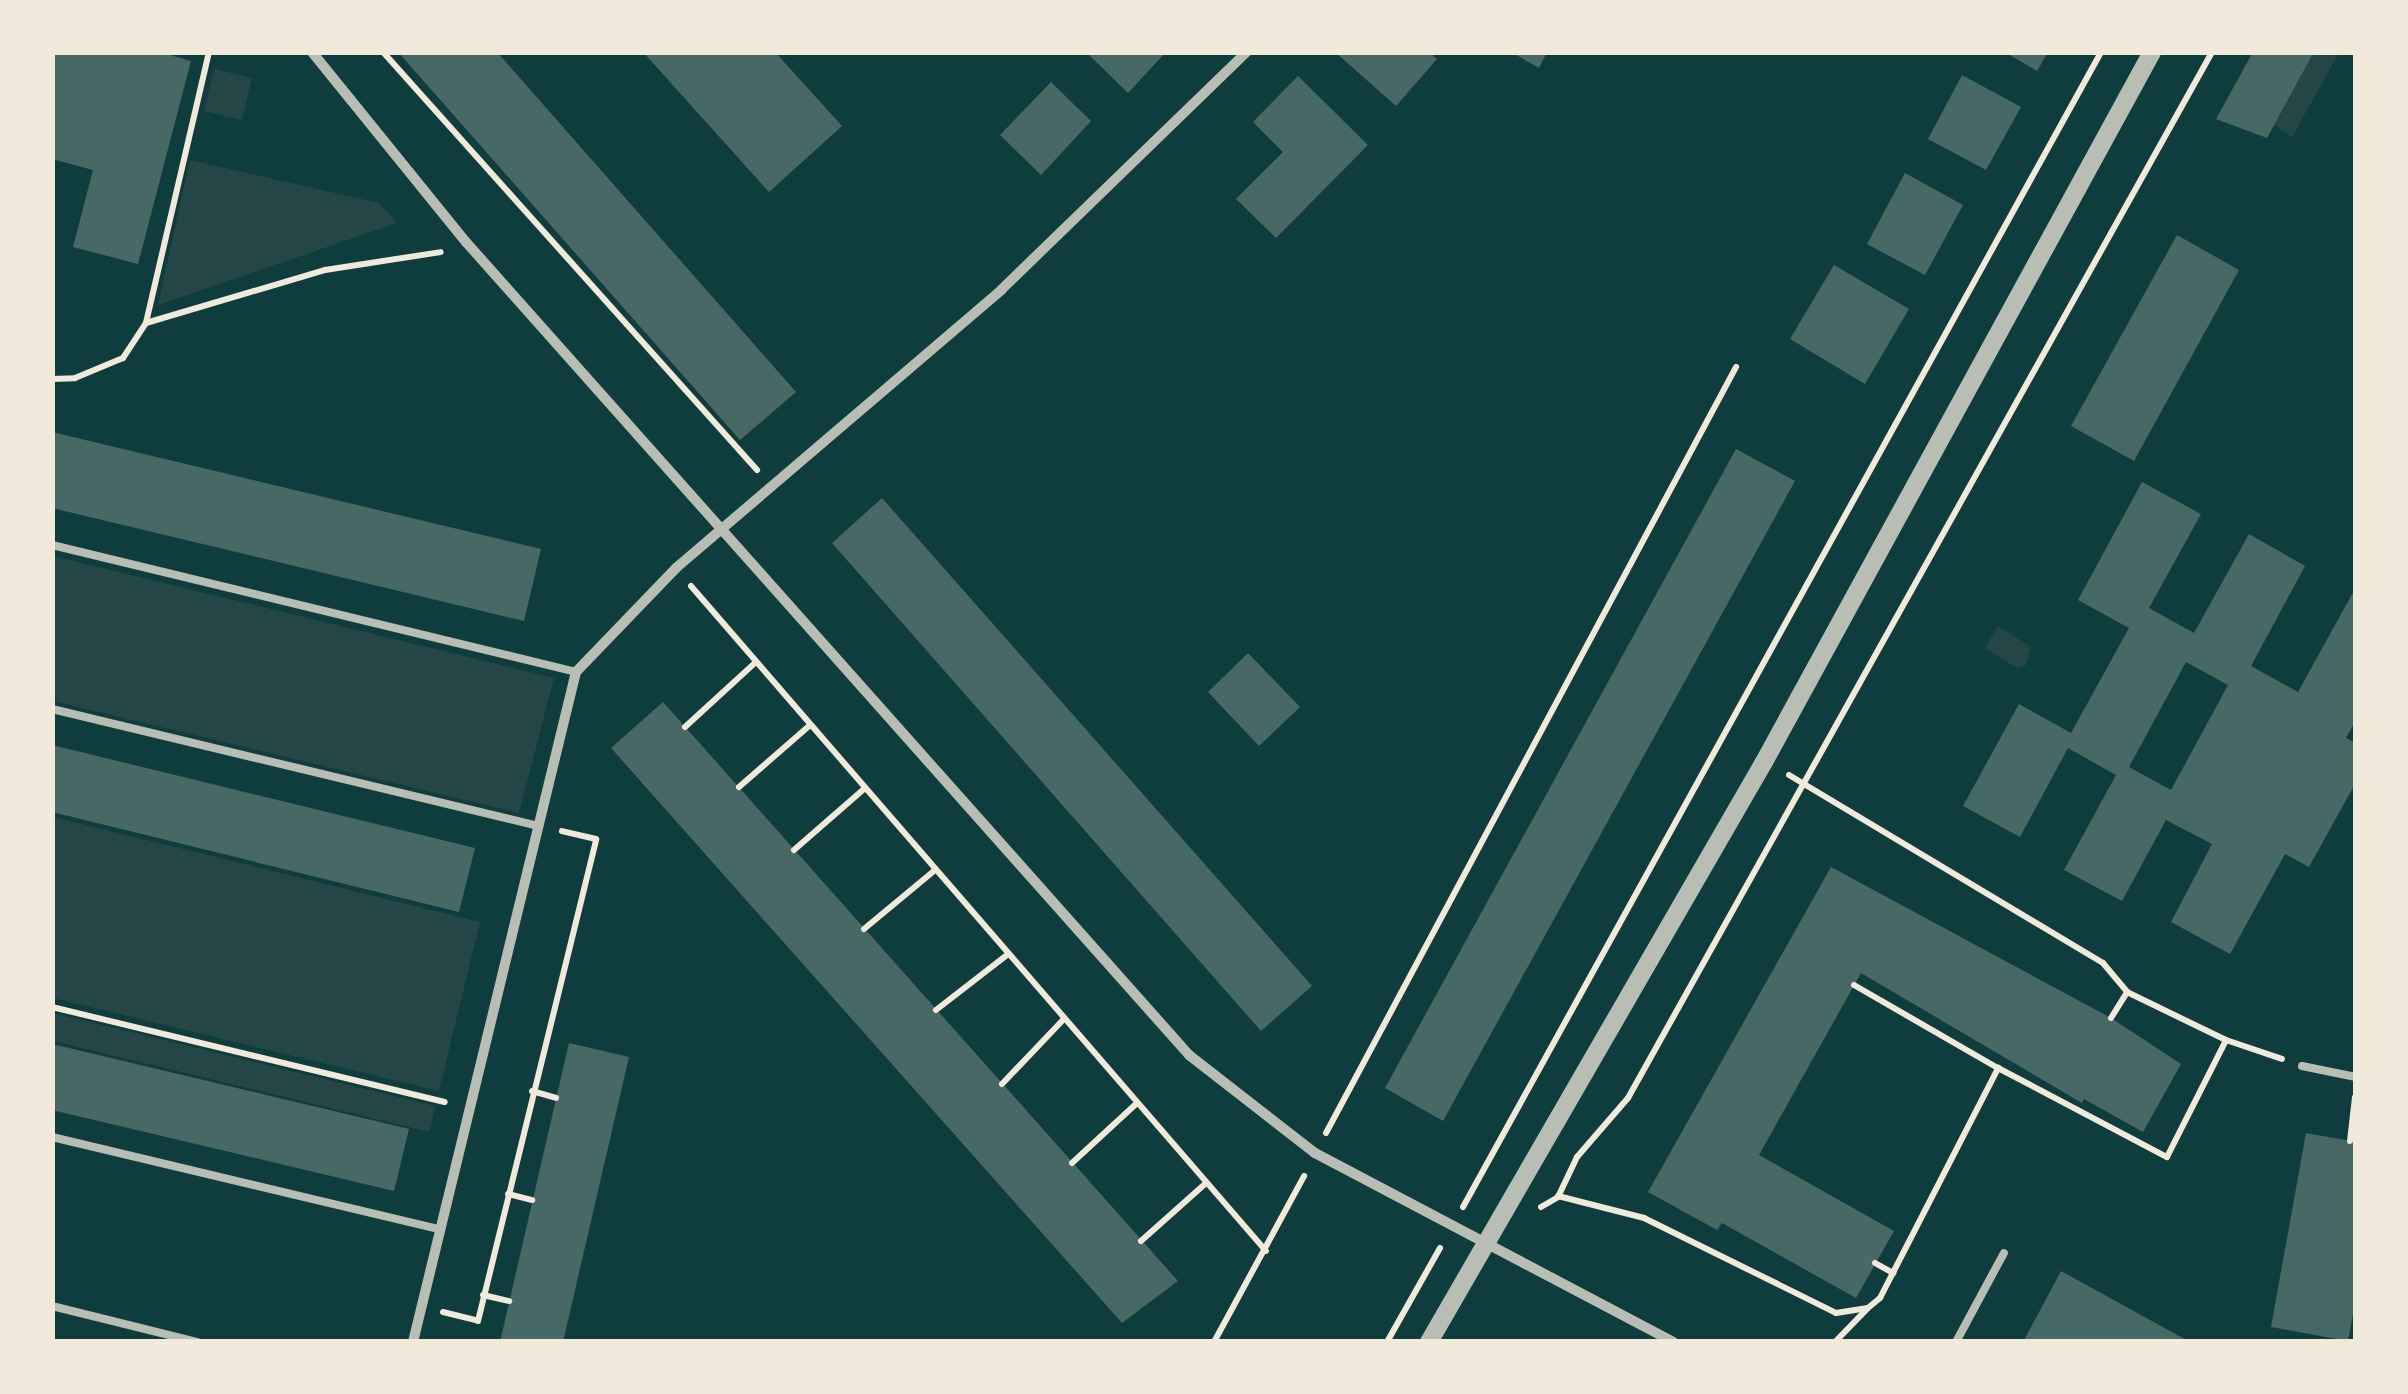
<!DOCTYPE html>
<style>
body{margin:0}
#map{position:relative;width:2408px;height:1394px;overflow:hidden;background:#0f3d3e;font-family:"Times New Roman",serif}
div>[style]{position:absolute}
.green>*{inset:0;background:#244646}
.building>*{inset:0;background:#486865}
.path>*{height:6px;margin:-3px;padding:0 3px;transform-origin:3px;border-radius:3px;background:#f1e9da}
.service>*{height:8px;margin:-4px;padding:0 4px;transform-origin:4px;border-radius:4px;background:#b8beb3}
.minor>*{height:10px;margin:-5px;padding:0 5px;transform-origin:5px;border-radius:5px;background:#b8beb3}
.tertiary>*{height:18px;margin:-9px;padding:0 9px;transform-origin:9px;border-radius:9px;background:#b8beb3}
span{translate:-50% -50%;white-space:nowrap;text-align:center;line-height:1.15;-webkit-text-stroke:9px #f1e9da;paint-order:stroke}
.frame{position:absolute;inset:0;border:55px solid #f1e9da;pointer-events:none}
</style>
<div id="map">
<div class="green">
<div style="clip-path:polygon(2314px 53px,2339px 53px,2292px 137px,2274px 125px)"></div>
<div style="clip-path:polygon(214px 69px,252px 78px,242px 120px,204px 111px)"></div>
<div style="clip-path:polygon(190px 160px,379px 203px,397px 223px,158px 305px)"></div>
<div style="clip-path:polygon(53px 556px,554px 678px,519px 813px,53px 701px)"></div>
<div style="clip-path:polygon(1998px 626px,2031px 647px,2026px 665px,2017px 668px,1985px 648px)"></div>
<div style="clip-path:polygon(53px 817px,480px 922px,439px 1091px,53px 998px)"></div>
<div style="clip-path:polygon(53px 1013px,435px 1106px,430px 1132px,53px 1041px)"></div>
</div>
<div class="building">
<div style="clip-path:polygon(52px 52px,159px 52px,191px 61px,138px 264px,73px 247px,93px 170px,52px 159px)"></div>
<div style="clip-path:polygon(398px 52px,497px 52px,796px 392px,740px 440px)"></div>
<div style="clip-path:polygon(643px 52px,775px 52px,842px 126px,769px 192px)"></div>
<div style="clip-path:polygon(1086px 52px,1166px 52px,1128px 93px)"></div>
<div style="clip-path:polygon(1335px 52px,1429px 52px,1437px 59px,1396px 106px)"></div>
<div style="clip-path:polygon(1511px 52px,1547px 52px,1539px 68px)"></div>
<div style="clip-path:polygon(2005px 52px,2048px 52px,2037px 71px)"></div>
<div style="clip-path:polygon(2253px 52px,2314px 52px,2267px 138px,2216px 119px)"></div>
<div style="clip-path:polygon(1962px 75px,2021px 107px,1986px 170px,1928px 139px)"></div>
<div style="clip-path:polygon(1298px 76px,1368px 145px,1276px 238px,1236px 199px,1283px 152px,1253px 122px)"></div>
<div style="clip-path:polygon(1051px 82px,1091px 121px,1041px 175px,1000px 135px)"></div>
<div style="clip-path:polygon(1905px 173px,1963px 205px,1925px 275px,1867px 244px)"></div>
<div style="clip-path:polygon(2177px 235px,2239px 270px,2134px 461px,2071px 426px)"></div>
<div style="clip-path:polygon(1834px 265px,1909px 309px,1865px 384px,1790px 339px)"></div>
<div style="clip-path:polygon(52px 432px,541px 549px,524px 621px,52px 508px)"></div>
<div style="clip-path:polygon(1736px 449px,1795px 481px,1443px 1121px,1385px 1088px)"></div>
<div style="clip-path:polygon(evenodd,2142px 482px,2201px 514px,2149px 608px,2194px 633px,2249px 534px,2305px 566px,2251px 666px,2298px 692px,2356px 587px,2356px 720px,2346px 738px,2356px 743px,2356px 782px,2309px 867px,2285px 854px,2230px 954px,2171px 922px,2212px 844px,2166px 820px,2122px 901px,2064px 870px,2116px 775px,2068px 748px,2020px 837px,1963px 806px,2019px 704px,2071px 733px,2129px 628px,2078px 600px,2142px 482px,2186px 662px,2228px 685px,2171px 790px,2129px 767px,2186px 662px)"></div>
<div style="clip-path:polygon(882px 498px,1312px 986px,1261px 1031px,832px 543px)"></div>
<div style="clip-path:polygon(1248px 653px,1300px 707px,1259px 746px,1208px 692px)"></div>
<div style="clip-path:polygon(663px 702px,1178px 1281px,1122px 1323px,611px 748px)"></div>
<div style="clip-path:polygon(52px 745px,475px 848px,459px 912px,52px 812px)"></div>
<div style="clip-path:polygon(1831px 867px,2111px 1018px,2181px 1064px,2143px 1132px,2084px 1099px,2082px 1103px,1861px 973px,1759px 1155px,1894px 1231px,1856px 1298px,1722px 1223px,1717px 1230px,1648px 1192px)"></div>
<div style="clip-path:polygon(569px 1043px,629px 1057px,563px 1342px,500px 1342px)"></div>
<div style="clip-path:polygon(52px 1044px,409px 1129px,394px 1191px,52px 1110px)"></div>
<div style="clip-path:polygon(2306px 1133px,2356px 1142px,2356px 1298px,2348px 1341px,2271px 1327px)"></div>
<div style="clip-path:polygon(2061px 1271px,2190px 1342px,2023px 1342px)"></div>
</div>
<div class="path">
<div style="left:209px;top:52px;width:278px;rotate:103.1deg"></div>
<div style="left:146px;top:323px;width:187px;rotate:-16.5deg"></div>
<div style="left:325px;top:270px;width:117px;rotate:-8.8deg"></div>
<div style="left:383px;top:52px;width:561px;rotate:48.18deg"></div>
<div style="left:52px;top:379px;width:23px;rotate:-2deg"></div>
<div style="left:75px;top:378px;width:52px;rotate:-22.6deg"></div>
<div style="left:123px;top:358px;width:42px;rotate:-56.7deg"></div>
<div style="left:691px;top:586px;width:879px;rotate:49.15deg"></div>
<div style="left:685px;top:727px;width:96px;rotate:-42.5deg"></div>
<div style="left:1789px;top:775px;width:366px;rotate:30.9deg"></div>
<div style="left:2103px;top:963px;width:38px;rotate:50deg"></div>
<div style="left:2127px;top:992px;width:110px;rotate:25.9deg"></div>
<div style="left:2226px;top:1040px;width:59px;rotate:18.7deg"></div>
<div style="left:739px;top:787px;width:94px;rotate:-41.1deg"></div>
<div style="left:794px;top:850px;width:94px;rotate:-41.1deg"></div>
<div style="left:864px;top:929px;width:92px;rotate:-39.7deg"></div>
<div style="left:1854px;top:985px;width:166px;rotate:30deg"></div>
<div style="left:52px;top:1007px;width:404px;rotate:13.6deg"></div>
<div style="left:936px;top:1010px;width:90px;rotate:-37.8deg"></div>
<div style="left:2111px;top:1018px;width:31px;rotate:-58deg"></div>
<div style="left:1002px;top:1084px;width:88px;rotate:-46.4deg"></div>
<div style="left:532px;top:1091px;width:25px;rotate:16deg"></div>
<div style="left:1326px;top:1133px;width:869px;rotate:-61.84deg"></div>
<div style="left:2350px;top:1141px;width:44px;rotate:-83.5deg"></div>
<div style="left:1072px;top:1163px;width:87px;rotate:-42.7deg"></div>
<div style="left:508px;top:1194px;width:25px;rotate:14deg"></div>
<div style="left:1558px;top:1196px;width:89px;rotate:14.3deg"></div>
<div style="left:1644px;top:1218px;width:214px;rotate:26.3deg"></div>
<div style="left:1836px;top:1313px;width:32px;rotate:-9deg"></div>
<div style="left:1868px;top:1308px;width:16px;rotate:-40deg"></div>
<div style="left:1880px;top:1298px;width:259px;rotate:-62.8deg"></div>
<div style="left:1998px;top:1068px;width:191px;rotate:27.8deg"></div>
<div style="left:2167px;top:1157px;width:131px;rotate:-63.2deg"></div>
<div style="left:1463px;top:1207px;width:1319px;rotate:-61.08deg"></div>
<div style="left:1541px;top:1207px;width:20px;rotate:-30deg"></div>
<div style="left:1558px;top:1197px;width:44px;rotate:-64.6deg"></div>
<div style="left:1577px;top:1157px;width:78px;rotate:-49.2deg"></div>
<div style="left:1628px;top:1098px;width:1198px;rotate:-60.82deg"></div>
<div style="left:1141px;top:1241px;width:86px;rotate:-41.7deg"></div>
<div style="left:1875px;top:1263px;width:21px;rotate:29deg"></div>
<div style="left:483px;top:1295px;width:27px;rotate:13deg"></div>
<div style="left:443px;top:1312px;width:36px;rotate:14deg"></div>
<div style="left:478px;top:1321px;width:496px;rotate:-76.2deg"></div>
<div style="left:596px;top:839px;width:35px;rotate:-167deg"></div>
<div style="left:1214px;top:1342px;width:189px;rotate:-61.5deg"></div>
<div style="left:1387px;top:1342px;width:108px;rotate:-60.6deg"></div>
<div style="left:1835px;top:1342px;width:45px;rotate:-45.9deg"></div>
</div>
<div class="service">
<div style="left:52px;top:545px;width:539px;rotate:13.62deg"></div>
<div style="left:52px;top:709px;width:501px;rotate:13.51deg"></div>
<div style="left:2302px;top:1066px;width:55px;rotate:11.5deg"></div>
<div style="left:52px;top:1137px;width:400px;rotate:13.4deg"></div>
<div style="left:52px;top:1306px;width:150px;rotate:13.9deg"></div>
<div style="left:1956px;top:1342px;width:101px;rotate:-61.7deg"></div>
</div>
<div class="minor">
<div style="left:312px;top:52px;width:245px;rotate:51deg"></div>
<div style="left:466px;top:242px;width:1088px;rotate:48.35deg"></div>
<div style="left:1189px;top:1055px;width:160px;rotate:37.9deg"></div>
<div style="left:1315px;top:1153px;width:405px;rotate:27.8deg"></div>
<div style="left:413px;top:1342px;width:690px;rotate:-76.33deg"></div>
<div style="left:576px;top:672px;width:144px;rotate:-46.1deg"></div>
<div style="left:676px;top:568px;width:428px;rotate:-40.5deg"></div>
<div style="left:1001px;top:290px;width:342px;rotate:-44.1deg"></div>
</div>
<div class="tertiary">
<div style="left:1429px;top:1342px;width:670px;rotate:-59.99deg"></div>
<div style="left:1764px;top:762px;width:809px;rotate:-61.34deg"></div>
</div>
<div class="frame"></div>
</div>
